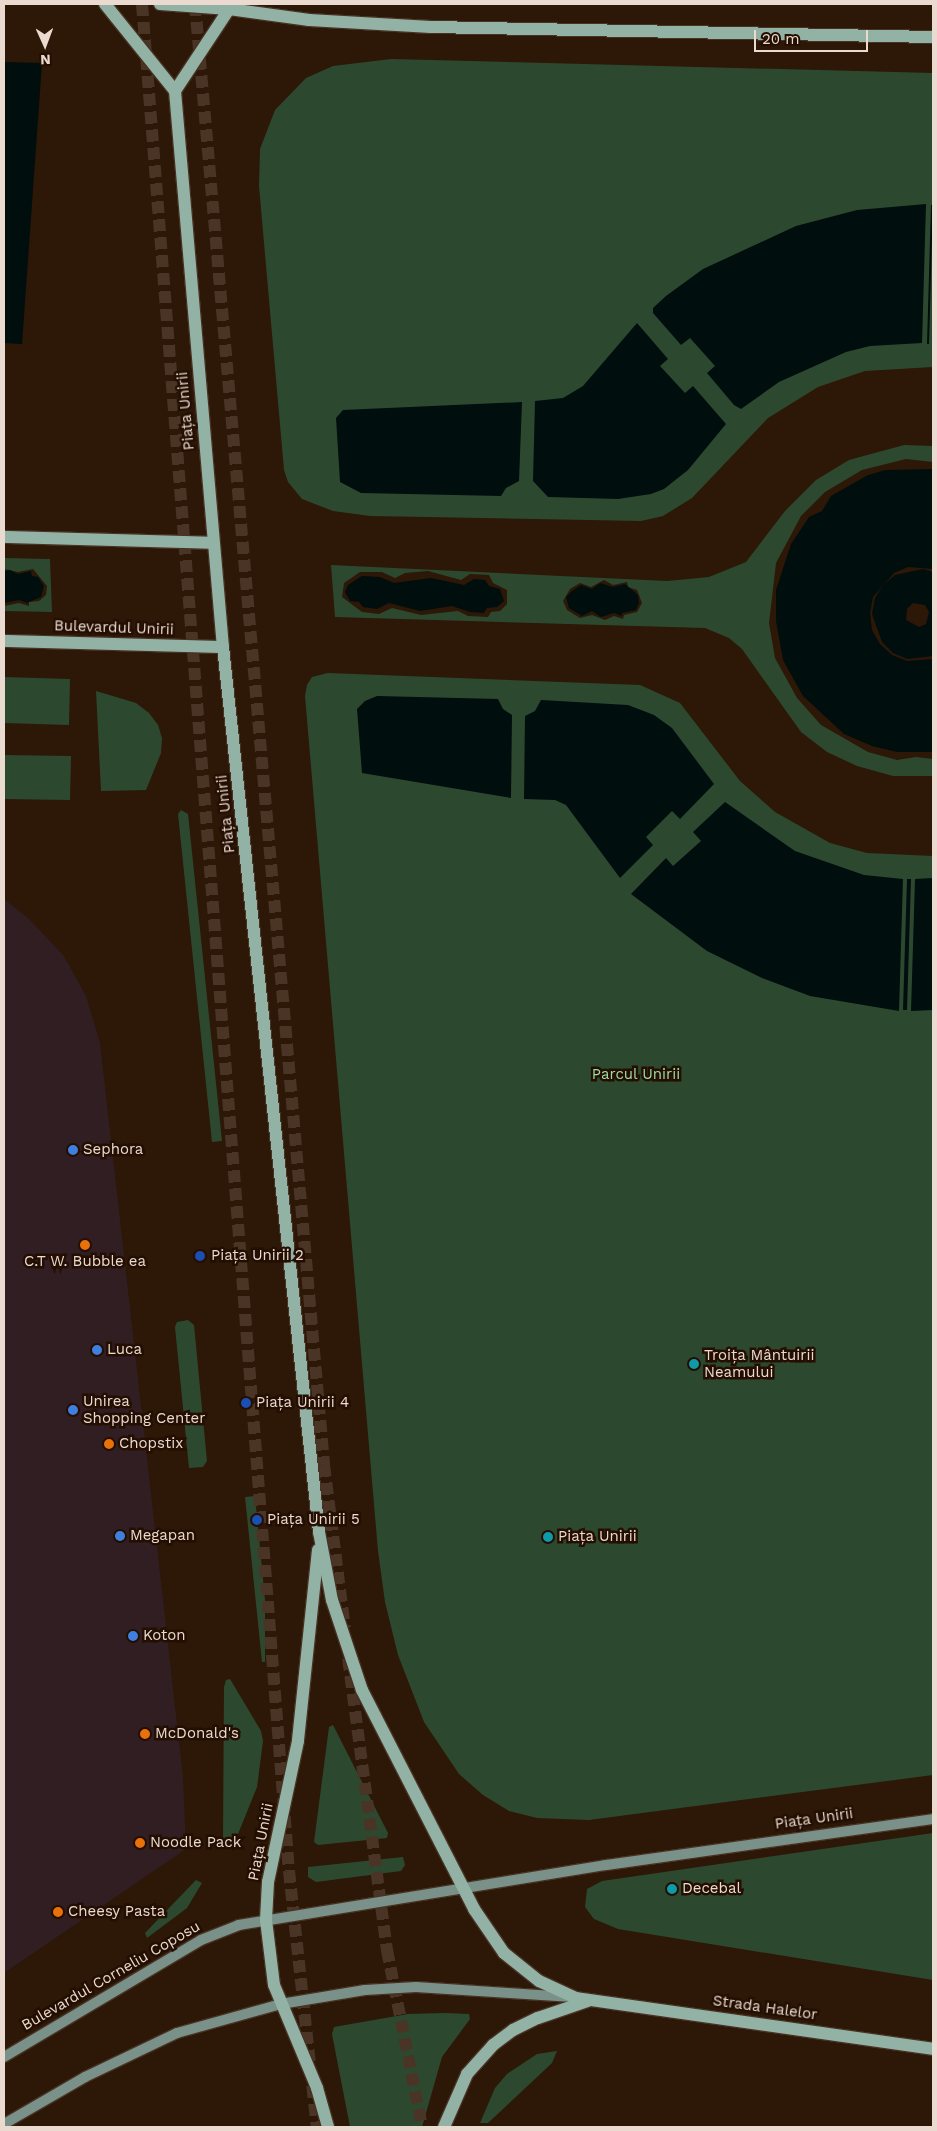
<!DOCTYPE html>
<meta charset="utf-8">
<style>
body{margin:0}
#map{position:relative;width:937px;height:2131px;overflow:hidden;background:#2d1707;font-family:"Work Sans",sans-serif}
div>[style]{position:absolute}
.commercial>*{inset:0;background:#311e22}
.green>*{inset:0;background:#2c4930}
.water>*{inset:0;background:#000e0e}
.primary-tunnel>*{height:12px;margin-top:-6px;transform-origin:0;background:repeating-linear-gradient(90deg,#493425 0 12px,transparent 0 18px)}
.roads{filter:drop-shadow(1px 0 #473223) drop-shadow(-1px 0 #473223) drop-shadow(0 1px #473223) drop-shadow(0 -1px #473223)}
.secondary>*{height:10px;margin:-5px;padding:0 5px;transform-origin:5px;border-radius:5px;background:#799188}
.primary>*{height:12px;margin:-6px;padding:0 6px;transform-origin:6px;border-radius:6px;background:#93b2a6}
.dots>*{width:14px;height:14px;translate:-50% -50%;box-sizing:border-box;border:2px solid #230e01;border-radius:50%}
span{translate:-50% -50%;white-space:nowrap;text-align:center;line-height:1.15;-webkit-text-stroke:5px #230e01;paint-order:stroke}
.street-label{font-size:15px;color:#eadad0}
.park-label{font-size:15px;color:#9ddea4}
.poi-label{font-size:15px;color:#eadad0}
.left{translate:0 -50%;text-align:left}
.frame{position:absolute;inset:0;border:5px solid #eadad0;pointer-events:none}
.north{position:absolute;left:20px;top:20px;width:50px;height:50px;-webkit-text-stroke:4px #230e01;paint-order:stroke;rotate:178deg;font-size:14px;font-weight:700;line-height:20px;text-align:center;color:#eadad0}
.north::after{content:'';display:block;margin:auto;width:18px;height:22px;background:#eadad0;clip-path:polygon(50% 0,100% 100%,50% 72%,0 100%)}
.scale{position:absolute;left:754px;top:30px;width:114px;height:22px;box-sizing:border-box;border:2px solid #eadad0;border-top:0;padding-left:6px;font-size:15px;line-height:18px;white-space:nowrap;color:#eadad0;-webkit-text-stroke:4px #230e01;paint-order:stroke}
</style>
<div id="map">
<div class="commercial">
<div style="clip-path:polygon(4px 899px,29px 919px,64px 956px,86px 996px,100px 1043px,183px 1777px,186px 1849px,4px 1973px)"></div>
</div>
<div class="green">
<div style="clip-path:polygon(391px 59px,933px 73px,933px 367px,865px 371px,818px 387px,768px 418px,692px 498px,663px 516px,641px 521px,370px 516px,333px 511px,302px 499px,288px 482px,284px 470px,259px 186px,260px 149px,275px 110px,306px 78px,333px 66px)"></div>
<div style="clip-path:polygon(evenodd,904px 445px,933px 446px,933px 462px,906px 459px,862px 470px,825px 492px,801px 516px,776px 563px,769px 623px,775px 658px,797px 698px,821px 725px,868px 752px,897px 760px,916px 757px,933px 759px,933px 776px,893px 776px,857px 766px,827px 752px,801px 732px,742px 649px,729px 638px,705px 628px,335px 617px,331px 565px,667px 581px,709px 577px,746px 562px,785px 511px,816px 480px,849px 460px,904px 445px,428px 571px,461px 580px,470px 574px,489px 575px,493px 583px,507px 590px,507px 604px,500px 611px,491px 612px,488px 617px,468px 616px,458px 611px,421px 615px,392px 608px,379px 614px,362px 612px,342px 597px,344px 583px,360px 572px,382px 572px,395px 578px,405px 573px,428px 571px,904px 445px,604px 580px,613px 585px,627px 582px,628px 587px,637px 590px,642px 603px,637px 612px,624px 615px,623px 619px,614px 616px,605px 620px,592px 615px,580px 618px,567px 610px,563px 601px,570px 589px,580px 583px,591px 587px,604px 580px)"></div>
<div style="clip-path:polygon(4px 558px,50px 559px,52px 612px,4px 611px,4px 606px,19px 603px,29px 606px,29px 602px,39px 601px,46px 595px,47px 586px,33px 569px,18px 572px,4px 569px)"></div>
<div style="clip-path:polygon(328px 673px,640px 685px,680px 703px,740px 781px,775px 812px,830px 843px,867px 853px,933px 856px,933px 1775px,589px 1820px,537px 1818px,509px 1811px,483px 1795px,459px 1774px,424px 1722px,398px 1655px,385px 1602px,378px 1551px,305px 696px,307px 685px,312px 677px)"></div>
<div style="clip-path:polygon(4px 677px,70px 679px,69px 725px,4px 723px)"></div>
<div style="clip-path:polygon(96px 691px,136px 703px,149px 713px,158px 725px,162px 738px,161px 753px,146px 790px,101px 791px)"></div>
<div style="clip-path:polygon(4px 755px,71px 756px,70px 800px,4px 799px)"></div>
<div style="clip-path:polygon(181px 810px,188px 814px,222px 1141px,212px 1142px,178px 814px)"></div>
<div style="clip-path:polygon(188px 1320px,194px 1325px,207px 1461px,203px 1467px,189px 1468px,175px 1327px,177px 1322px)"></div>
<div style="clip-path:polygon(255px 1496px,265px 1600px,265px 1662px,262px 1662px,245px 1497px)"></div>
<div style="clip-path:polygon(230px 1679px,261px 1731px,263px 1741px,257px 1787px,234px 1844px,230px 1847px,223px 1842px,224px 1687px,226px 1680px)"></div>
<div style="clip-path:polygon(333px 1725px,388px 1833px,387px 1838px,318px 1845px,314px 1842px,329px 1727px)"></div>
<div style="clip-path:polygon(933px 1833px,933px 1980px,618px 1929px,594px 1919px,585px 1907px,587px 1889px,602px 1881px)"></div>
<div style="clip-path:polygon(403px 1857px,405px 1865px,401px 1871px,316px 1882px,308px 1877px,308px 1867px)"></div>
<div style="clip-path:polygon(196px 1880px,202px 1883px,187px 1908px,147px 1938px,145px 1933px)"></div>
<div style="clip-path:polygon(445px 2013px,469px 2014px,470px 2019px,442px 2057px,422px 2127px,350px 2127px,332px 2034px,334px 2027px,408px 2014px)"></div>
<div style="clip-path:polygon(557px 2051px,552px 2063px,488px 2123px,480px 2123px,495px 2088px,507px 2074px,537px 2054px)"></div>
</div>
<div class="water">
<div style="clip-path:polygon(4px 62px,42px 63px,22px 344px,4px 343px)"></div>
<div style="clip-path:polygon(926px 204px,922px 343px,870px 346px,846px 352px,779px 382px,741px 409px,734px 405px,707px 373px,715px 366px,690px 338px,681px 345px,653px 313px,653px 308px,666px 296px,703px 269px,796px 226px,857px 210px)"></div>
<div style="clip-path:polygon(933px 204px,929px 344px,927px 344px,931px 205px)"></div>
<div style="clip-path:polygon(637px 323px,668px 359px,660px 366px,685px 393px,693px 386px,726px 424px,688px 470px,664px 489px,651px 494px,618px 499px,548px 497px,533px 481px,535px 401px,563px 398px,583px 386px)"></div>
<div style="clip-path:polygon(522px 402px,519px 481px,506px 488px,501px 496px,361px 493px,340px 482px,336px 418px,343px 410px)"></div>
<div style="clip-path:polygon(933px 469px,933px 569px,908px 567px,894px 573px,873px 597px,870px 613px,872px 630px,880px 644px,892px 655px,907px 661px,933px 659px,933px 752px,897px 752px,872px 746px,844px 734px,803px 696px,783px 660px,776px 621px,776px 590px,791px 544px,809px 517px,822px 511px,831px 496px,868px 475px,886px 470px)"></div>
<div style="clip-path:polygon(evenodd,923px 569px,933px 572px,933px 656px,907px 659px,893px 653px,882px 642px,872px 614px,875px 598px,883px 585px,895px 575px,923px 569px,913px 603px,925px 605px,929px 612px,926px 624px,919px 627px,906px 620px,907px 609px,913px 603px)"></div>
<div style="clip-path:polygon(10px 570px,18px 574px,31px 571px,32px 576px,38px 577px,44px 586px,41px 597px,27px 603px,19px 600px,4px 603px,4px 571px)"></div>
<div style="clip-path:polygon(362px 576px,380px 577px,394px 583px,431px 578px,464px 585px,474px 579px,485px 580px,489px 586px,500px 589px,504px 601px,497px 607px,487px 608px,484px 613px,470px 612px,452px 606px,420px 611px,389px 603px,377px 609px,363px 607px,359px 602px,350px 601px,345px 592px,348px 585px)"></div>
<div style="clip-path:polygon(600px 583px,613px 587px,625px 584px,638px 595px,639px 603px,636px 610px,622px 613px,622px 616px,614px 613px,601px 617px,592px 611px,582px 616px,569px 608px,566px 597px,572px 591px,581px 585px,592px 589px)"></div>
<div style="clip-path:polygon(377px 696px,498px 699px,503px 709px,512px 715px,511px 798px,362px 773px,357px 709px,365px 701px)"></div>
<div style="clip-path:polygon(541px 700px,628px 705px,654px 715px,672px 728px,714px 784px,680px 819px,672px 811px,646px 837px,653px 845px,620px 878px,566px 805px,555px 800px,524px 799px,525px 716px,535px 711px)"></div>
<div style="clip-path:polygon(725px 802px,795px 851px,864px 875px,903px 879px,899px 1011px,810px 996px,762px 978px,707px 951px,631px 894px,666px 858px,673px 866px,701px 841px,693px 832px)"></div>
<div style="clip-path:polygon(933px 878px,933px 1010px,911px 1011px,915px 879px)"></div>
<div style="clip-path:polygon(907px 879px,911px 879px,907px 1010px,903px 1010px)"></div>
</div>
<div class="primary-tunnel">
<div style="left:142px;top:4px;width:1873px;rotate:85.5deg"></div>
<div style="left:289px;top:1871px;width:258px;rotate:83.8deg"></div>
<div style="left:195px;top:4px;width:1467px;rotate:84.95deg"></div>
<div style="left:324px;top:1465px;width:164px;rotate:82.7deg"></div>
<div style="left:348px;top:1658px;width:295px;rotate:82.4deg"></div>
<div style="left:387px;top:1950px;width:180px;rotate:78.8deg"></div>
</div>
<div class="roads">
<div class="secondary">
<div style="left:4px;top:2057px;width:229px;rotate:-30.7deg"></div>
<div style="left:201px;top:1940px;width:41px;rotate:-21.5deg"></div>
<div style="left:239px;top:1925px;width:372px;rotate:-9.3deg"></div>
<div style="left:606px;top:1865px;width:330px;rotate:-8deg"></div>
<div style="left:4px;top:2124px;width:94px;rotate:-30.1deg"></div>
<div style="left:85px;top:2077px;width:102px;rotate:-25.6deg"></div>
<div style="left:177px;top:2033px;width:108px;rotate:-15.6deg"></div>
<div style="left:281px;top:2004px;width:85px;rotate:-9.5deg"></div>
<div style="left:365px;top:1990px;width:51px;rotate:-3.4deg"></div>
<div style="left:416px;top:1987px;width:153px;rotate:3.7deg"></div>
</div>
<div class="primary">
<div style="left:105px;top:4px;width:112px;rotate:51.2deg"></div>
<div style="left:175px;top:91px;width:558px;rotate:85.07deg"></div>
<div style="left:223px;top:647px;width:890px;rotate:83.81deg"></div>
<div style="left:319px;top:1532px;width:69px;rotate:79.2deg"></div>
<div style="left:332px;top:1600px;width:95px;rotate:71.6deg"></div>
<div style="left:362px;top:1690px;width:246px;rotate:62.9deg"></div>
<div style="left:474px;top:1909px;width:53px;rotate:55.7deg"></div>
<div style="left:504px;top:1953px;width:45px;rotate:38.7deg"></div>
<div style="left:539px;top:1981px;width:41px;rotate:24.7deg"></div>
<div style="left:576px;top:1998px;width:361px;rotate:8.1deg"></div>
<div style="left:160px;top:4px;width:69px;rotate:4.1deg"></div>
<div style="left:229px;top:9px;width:81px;rotate:7.8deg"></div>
<div style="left:309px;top:20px;width:122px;rotate:3.3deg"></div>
<div style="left:431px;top:27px;width:502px;rotate:1.14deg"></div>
<div style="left:175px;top:91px;width:98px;rotate:-56.6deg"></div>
<div style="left:4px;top:537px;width:209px;rotate:1.6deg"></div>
<div style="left:4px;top:641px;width:219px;rotate:1.6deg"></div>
<div style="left:318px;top:1550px;width:192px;rotate:96deg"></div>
<div style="left:298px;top:1741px;width:144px;rotate:102deg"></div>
<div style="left:268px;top:1882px;width:38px;rotate:93deg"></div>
<div style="left:266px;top:1920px;width:65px;rotate:83deg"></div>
<div style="left:274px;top:1985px;width:112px;rotate:67.3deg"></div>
<div style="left:317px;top:2088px;width:41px;rotate:74.2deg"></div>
<div style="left:444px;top:2127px;width:58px;rotate:-66.5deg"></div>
<div style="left:467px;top:2074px;width:39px;rotate:-48deg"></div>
<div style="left:493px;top:2045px;width:25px;rotate:-37deg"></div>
<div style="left:513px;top:2030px;width:28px;rotate:-26deg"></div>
<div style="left:538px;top:2018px;width:53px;rotate:-18.8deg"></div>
</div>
</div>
<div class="dots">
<div style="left:73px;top:1150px;background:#3f7fe0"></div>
<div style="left:85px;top:1245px;background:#e8710a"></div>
<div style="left:200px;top:1256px;background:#1a4fb4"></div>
<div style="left:97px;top:1350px;background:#3f7fe0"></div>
<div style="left:694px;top:1364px;background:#0f9aa8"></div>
<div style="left:246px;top:1403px;background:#1a4fb4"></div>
<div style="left:73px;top:1410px;background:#3f7fe0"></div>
<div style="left:109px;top:1444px;background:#e8710a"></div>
<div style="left:257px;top:1520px;background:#1a4fb4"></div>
<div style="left:120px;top:1536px;background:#3f7fe0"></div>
<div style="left:548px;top:1537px;background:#0f9aa8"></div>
<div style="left:133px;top:1636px;background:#3f7fe0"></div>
<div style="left:145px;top:1734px;background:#e8710a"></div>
<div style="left:140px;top:1843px;background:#e8710a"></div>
<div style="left:672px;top:1889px;background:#0f9aa8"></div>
<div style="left:58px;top:1912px;background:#e8710a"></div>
</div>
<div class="street-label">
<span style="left:186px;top:411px;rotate:-95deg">Piața Unirii</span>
<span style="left:114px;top:628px;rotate:2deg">Bulevardul Unirii</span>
<span style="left:226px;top:814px;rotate:-96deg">Piața Unirii</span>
<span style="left:814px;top:1819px;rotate:-8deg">Piața Unirii</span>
<span style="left:261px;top:1842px;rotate:-79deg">Piața Unirii</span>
<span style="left:111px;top:1976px;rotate:-30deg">Bulevardul Corneliu Coposu</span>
<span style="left:765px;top:2008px;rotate:8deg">Strada Halelor</span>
</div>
<div class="park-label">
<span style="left:636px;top:1075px">Parcul Unirii</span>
</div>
<div class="poi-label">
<span class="left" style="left:83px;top:1150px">Sephora</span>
<span class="left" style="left:211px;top:1256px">Piața Unirii 2</span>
<span style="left:85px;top:1262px">C.T W. Bubble ea</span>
<span class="left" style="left:107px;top:1350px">Luca</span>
<span class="left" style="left:704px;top:1364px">Troița Mântuirii<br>Neamului</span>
<span class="left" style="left:83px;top:1410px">Unirea<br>Shopping Center</span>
<span class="left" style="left:256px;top:1403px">Piața Unirii 4</span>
<span class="left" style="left:119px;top:1444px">Chopstix</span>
<span class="left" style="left:267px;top:1520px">Piața Unirii 5</span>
<span class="left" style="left:130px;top:1536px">Megapan</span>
<span class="left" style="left:558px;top:1537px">Piața Unirii</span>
<span class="left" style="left:143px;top:1636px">Koton</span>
<span class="left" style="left:155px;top:1734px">McDonald's</span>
<span class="left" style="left:150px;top:1843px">Noodle Pack</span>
<span class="left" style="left:682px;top:1889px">Decebal</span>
<span class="left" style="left:68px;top:1912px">Cheesy Pasta</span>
</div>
<div class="frame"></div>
<div class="north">N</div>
<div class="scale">20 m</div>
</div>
